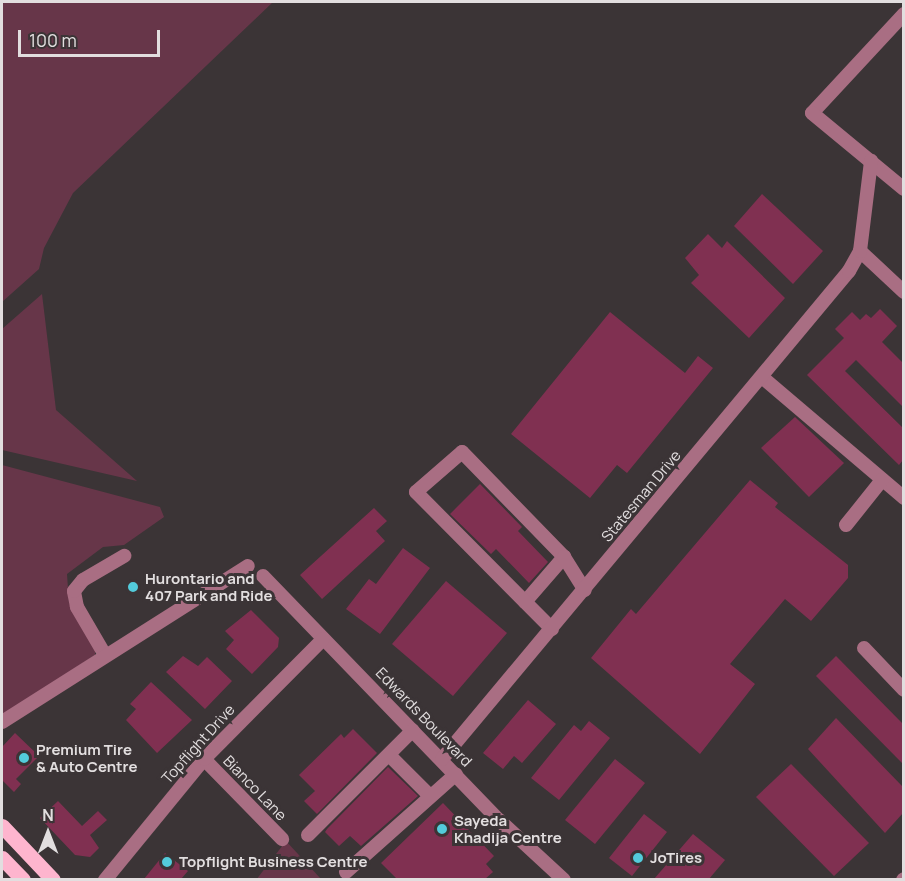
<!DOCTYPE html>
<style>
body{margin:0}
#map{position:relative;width:905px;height:881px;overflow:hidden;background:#3b3436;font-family:Manrope,sans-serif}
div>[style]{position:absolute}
.green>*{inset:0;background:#673649}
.building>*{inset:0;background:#803051}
.minor>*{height:14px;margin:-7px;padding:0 7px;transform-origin:7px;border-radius:7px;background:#a96e83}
.major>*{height:15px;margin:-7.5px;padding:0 7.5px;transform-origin:7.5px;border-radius:7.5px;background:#feb5ce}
.dots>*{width:16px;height:16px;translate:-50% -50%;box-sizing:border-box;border:3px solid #3b3436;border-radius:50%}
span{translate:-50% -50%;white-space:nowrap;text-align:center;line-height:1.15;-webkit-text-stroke:6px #3b3436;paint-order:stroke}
.street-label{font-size:15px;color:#e2dedf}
.poi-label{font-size:15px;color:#e2dedf;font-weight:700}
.left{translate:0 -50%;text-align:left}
.frame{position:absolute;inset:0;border:3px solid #e2dedf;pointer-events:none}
.north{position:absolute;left:18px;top:803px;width:60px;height:60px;-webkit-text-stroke:4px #3b3436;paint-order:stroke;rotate:0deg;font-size:16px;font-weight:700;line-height:24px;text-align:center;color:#e2dedf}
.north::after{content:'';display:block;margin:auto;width:21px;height:27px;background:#e2dedf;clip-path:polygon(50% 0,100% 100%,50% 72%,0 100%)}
.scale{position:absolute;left:18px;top:30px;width:142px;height:27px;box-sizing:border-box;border:3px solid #e2dedf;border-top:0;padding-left:8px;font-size:18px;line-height:21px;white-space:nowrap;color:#e2dedf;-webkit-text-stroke:4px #3b3436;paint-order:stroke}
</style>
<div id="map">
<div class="green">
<div style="clip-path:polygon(2px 2px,273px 2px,73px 193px,44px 248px,39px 269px,2px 302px)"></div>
<div style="clip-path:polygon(42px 294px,56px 410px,137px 481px,2px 450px,2px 329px)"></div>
<div style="clip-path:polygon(2px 465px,160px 507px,164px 517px,124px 545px,103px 547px,67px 574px,69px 603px,95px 646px,95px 655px,2px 716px)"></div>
<div style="clip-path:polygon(286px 841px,321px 879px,256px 880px)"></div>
</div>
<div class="building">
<div style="clip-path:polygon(762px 194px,823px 251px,793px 284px,734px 226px)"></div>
<div style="clip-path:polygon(708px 234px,722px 248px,727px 241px,785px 298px,749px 338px,691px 283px,699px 275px,685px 258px)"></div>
<div style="clip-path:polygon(880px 309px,897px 326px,882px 342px,903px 363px,903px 407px,856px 360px,845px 371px,903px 428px,903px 460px,899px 465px,807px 375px,844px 338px,835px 329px,852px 312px,860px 320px,866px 314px,871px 318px)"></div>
<div style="clip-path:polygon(610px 312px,685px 373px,698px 356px,713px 368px,627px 473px,617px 465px,590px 498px,511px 434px)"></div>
<div style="clip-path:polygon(795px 417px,844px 463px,809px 497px,761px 448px)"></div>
<div style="clip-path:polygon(750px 480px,778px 503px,775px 507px,848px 565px,848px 578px,811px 621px,785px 599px,730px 664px,755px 684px,700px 754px,591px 658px,631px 609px,636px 614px)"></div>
<div style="clip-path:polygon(480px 484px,522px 527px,518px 531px,548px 562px,529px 583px,496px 549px,491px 554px,450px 514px)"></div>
<div style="clip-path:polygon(374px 508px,387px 521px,376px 531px,385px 541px,322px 599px,300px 575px)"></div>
<div style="clip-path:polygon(403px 548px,430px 568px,380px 634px,346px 609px,369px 579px,376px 584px)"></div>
<div style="clip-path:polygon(446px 581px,507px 633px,453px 696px,392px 644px)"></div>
<div style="clip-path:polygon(251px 610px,279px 638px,278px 647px,252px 674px,226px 649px,234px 640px,225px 631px)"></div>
<div style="clip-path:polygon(183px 656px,198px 666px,207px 657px,232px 681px,205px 709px,166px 672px)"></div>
<div style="clip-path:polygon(836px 656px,903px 724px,903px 764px,816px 676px)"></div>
<div style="clip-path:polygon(151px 682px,192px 720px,157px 753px,126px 720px,136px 709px,130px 704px)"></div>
<div style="clip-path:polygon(528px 700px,556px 724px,522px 763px,514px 756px,503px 769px,483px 753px)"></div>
<div style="clip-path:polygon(836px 718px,903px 787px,903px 813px,885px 833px,808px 749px)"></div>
<div style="clip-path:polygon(589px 721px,610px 738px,559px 800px,531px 778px,574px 725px,581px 731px)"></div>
<div style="clip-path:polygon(353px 729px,377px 753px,317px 814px,304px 801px,315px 791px,299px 775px,341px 734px,344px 738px)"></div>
<div style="clip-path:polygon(15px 733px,39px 756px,16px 779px,21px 784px,14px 792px,2px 780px,2px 747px)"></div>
<div style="clip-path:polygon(615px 759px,645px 783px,595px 844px,565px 820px)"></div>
<div style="clip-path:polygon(791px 764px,869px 843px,834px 876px,756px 797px)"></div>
<div style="clip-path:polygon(388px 767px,418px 796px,361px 846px,350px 836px,339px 846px,325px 832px,327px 829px)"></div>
<div style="clip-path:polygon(58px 801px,82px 826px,98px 811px,107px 820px,90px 835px,99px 848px,90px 857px,75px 855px,40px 818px)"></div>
<div style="clip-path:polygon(443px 803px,494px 856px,486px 864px,493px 872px,485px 879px,397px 879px,381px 863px)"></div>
<div style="clip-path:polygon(644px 814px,667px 832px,632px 876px,609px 858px)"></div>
<div style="clip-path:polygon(693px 834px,725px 860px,709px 879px,654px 879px)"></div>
<div style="clip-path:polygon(165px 853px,188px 871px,181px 879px,144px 879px)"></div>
</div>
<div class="minor">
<div style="left:904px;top:14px;width:135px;rotate:132.9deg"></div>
<div style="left:812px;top:113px;width:119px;rotate:39.6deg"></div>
<div style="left:860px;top:251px;width:60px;rotate:43deg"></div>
<div style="left:762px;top:377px;width:187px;rotate:40.4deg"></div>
<div style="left:846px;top:525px;width:58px;rotate:-51.3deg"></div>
<div style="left:263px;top:576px;width:339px;rotate:46deg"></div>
<div style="left:499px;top:820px;width:88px;rotate:42.7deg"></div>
<div style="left:525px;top:602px;width:60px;rotate:-49.1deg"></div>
<div style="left:552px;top:629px;width:193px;rotate:-134.8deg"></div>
<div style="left:416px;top:492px;width:61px;rotate:-41deg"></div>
<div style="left:462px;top:452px;width:146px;rotate:45.8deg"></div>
<div style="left:564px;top:557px;width:39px;rotate:58deg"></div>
<div style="left:864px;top:648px;width:58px;rotate:46.4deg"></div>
<div style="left:105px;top:655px;width:56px;rotate:-120.3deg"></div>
<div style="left:77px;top:607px;width:16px;rotate:-101deg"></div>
<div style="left:74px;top:591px;width:14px;rotate:-51deg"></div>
<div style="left:83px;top:580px;width:48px;rotate:-30.3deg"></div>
<div style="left:2px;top:722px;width:291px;rotate:-32.4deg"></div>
<div style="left:389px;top:755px;width:57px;rotate:45deg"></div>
<div style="left:204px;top:759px;width:112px;rotate:45.7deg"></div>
<div style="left:442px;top:759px;width:635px;rotate:-50.17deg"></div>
<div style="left:849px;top:271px;width:23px;rotate:-61deg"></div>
<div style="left:860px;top:251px;width:91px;rotate:-83deg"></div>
<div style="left:308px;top:835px;width:148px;rotate:-45deg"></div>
<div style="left:346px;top:872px;width:147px;rotate:-41.7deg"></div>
<div style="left:105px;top:880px;width:156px;rotate:-50.7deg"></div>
<div style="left:204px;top:759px;width:169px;rotate:-45.2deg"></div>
<div style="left:903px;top:880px;width:1px;rotate:-45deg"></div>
</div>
<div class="major">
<div style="left:2px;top:826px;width:74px;rotate:46.6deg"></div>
<div style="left:2px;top:858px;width:30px;rotate:46deg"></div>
</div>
<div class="dots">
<div style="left:133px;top:587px;background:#53cbdb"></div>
<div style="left:24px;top:758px;background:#53cbdb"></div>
<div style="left:442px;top:829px;background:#53cbdb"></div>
<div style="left:638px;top:858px;background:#53cbdb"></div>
<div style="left:167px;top:862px;background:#53cbdb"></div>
</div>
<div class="street-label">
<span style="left:641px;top:496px;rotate:-50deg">Statesman Drive</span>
<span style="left:424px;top:717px;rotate:46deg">Edwards Boulevard</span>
<span style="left:198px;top:744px;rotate:-48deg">Topflight Drive</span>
<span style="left:255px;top:788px;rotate:46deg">Bianco Lane</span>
</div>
<div class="poi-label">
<span class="left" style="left:145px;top:587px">Hurontario and<br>407 Park and Ride</span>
<span class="left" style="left:36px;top:758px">Premium Tire<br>&amp; Auto Centre</span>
<span class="left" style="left:454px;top:829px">Sayeda<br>Khadija Centre</span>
<span class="left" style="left:650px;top:858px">JoTires</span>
<span class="left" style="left:179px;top:862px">Topflight Business Centre</span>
</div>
<div class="frame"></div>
<div class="north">N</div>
<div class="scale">100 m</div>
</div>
